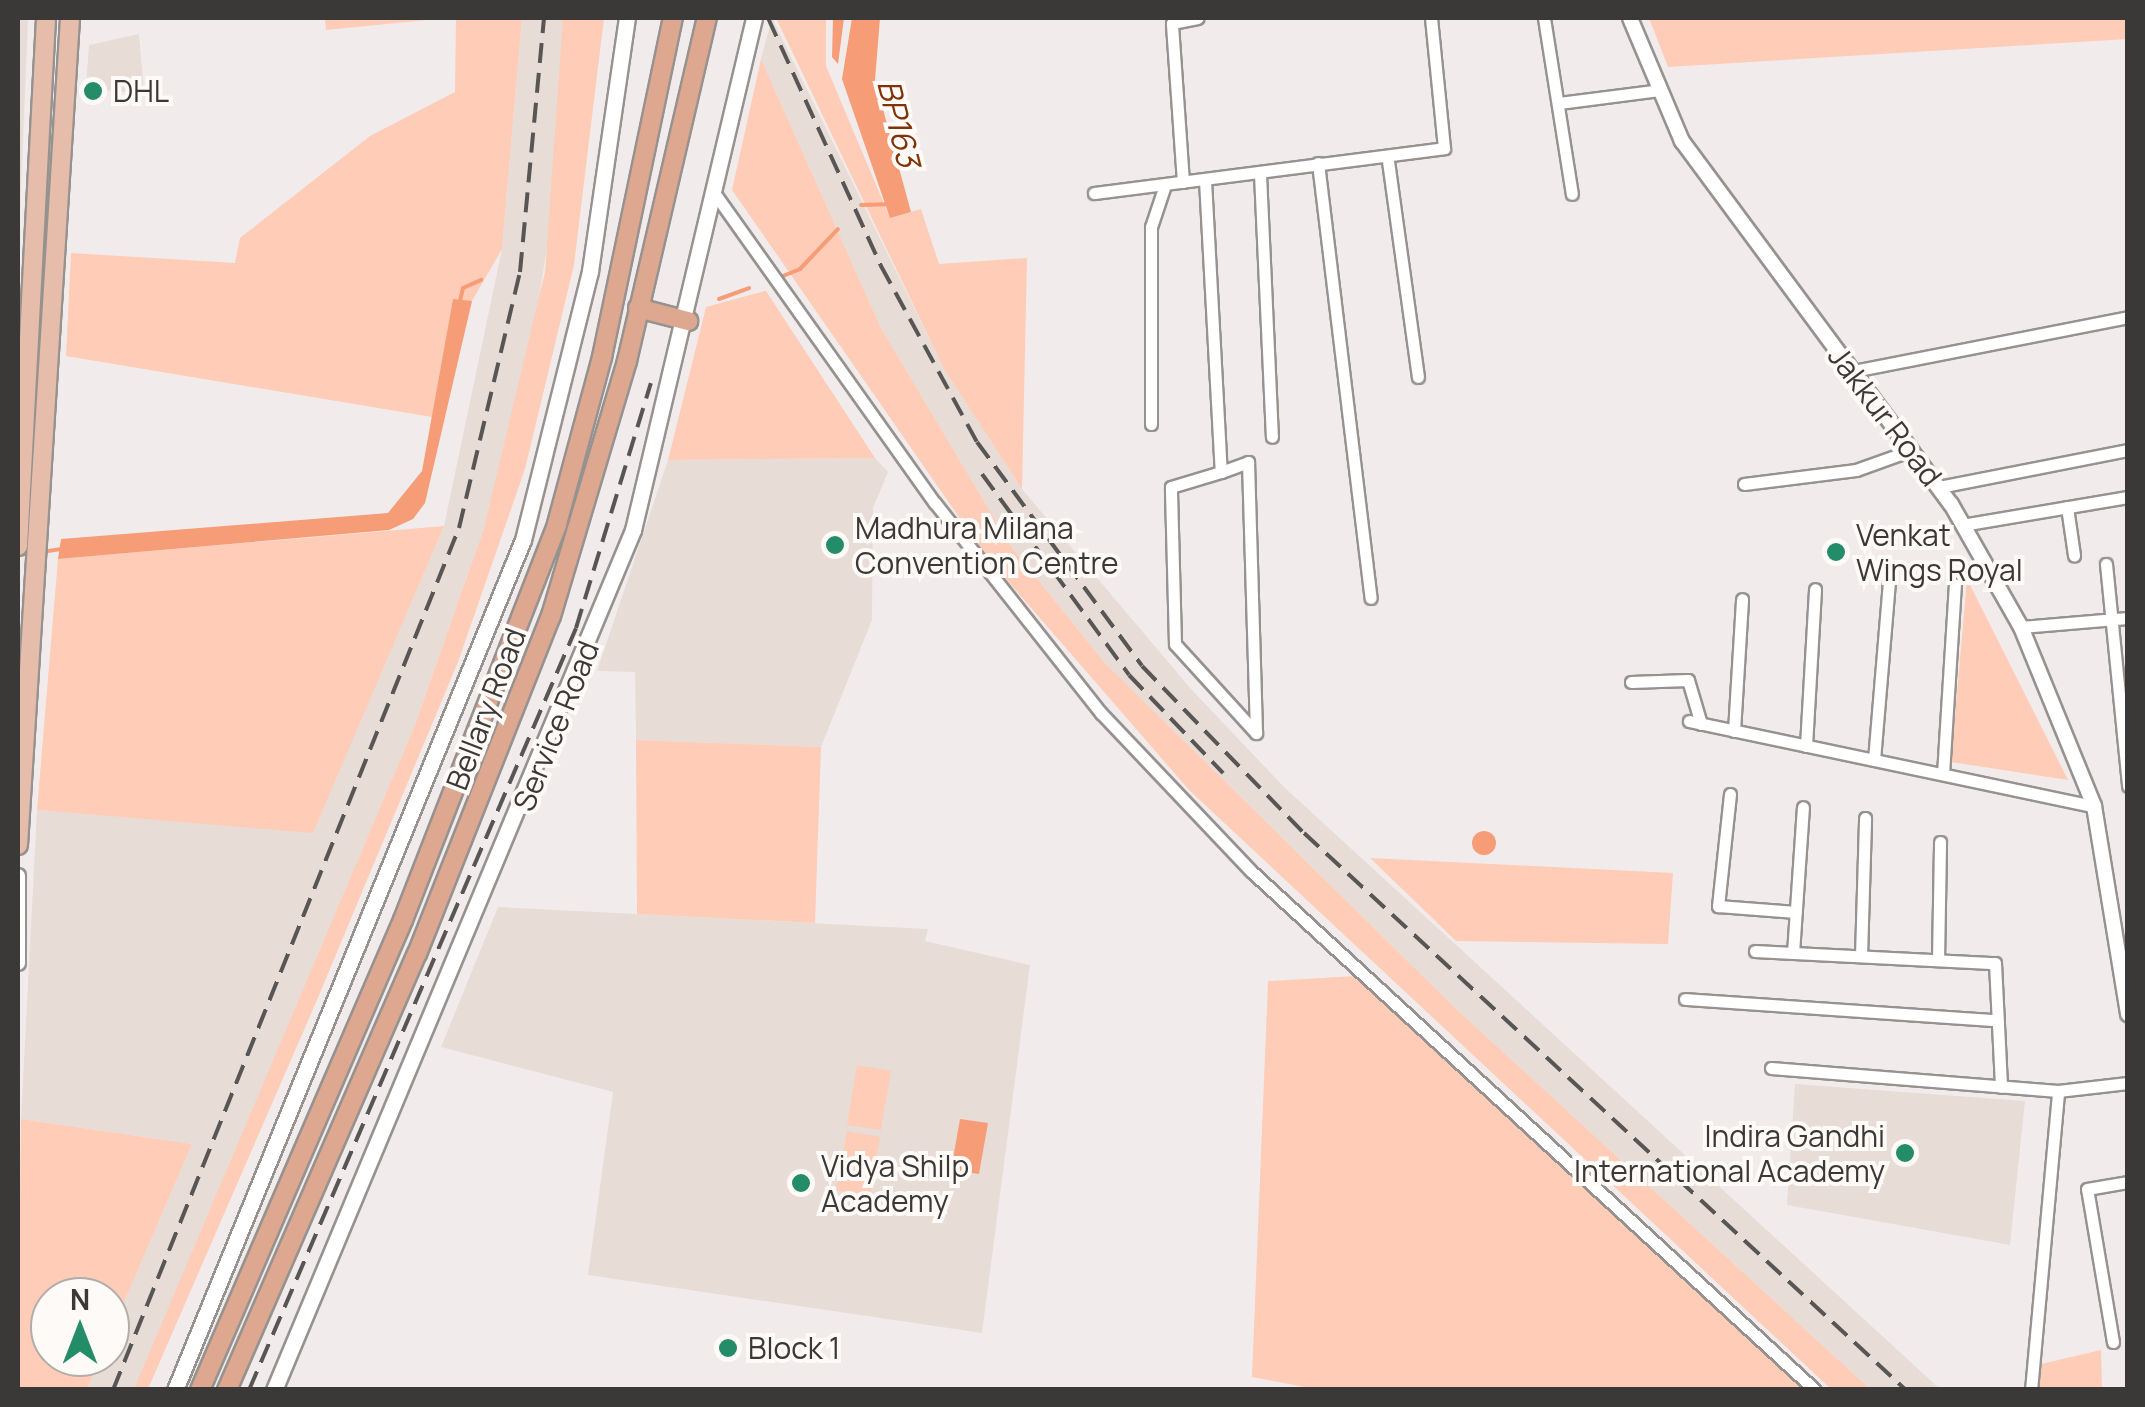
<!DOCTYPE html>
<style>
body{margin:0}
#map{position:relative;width:2145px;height:1407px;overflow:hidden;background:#f1eceb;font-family:Manrope,sans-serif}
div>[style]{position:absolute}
.built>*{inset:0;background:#e8dcd7}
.green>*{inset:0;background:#feccb7}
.water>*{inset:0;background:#f69d77}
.round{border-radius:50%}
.stream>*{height:4px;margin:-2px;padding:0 2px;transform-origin:2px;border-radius:2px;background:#f69d77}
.roads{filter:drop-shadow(2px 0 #969290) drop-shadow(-2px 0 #969290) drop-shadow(0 2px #969290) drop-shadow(0 -2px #969290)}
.minor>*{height:11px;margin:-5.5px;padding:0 5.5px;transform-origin:5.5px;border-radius:5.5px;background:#fff}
.tertiary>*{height:14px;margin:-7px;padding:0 7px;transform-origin:7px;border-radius:7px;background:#fff}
.secondary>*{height:15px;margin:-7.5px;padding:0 7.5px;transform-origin:7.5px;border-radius:7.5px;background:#fff}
.primary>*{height:18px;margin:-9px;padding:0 9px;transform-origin:9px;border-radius:9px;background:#e6bdab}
.trunk>*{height:18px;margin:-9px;padding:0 9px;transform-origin:9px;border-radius:9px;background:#dea78f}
.rail>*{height:4px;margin-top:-2px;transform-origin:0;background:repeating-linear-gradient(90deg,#585655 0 20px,transparent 0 30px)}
.dots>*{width:28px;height:28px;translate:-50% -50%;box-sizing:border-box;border:5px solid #fefaf8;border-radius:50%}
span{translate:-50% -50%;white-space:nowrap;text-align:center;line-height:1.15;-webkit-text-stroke:8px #fefaf8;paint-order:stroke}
.poi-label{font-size:30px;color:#3a3938}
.left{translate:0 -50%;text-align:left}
.right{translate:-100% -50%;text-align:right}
.street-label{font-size:30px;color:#3a3938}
.water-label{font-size:32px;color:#813307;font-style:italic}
.frame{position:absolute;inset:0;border:20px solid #3a3938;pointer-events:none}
.north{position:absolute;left:30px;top:1277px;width:100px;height:100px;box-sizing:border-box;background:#fefaf8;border:2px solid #b0adab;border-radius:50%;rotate:0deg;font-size:28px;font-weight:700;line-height:40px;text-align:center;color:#3a3938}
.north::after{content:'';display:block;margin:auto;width:35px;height:45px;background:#248c69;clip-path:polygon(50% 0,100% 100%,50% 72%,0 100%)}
</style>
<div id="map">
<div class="built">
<div style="clip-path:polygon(18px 18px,28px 18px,18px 263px)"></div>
<div style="clip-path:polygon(522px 18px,563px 18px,560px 161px,534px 332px,484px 528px,415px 725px,135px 1389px,87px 1389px,101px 1357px,110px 1357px,110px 1335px,192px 1144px,21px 1119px,37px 810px,313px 832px,444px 526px,502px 249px)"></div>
<div style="clip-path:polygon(772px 18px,944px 369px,1022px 489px,1191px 689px,1284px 787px,1940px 1389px,1870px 1389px,1454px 1007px,1104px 662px,1010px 545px,881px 328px,761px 59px)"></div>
<div style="clip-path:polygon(139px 34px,144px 94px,86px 88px,89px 45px)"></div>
<div style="clip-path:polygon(875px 458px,888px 472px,873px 508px,872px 620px,821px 747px,636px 740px,635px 672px,597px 671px,668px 460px)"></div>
<div style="clip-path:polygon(498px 907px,928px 929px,925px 941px,1030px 965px,982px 1333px,588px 1275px,613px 1092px,441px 1047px)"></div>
<div style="clip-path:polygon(1795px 1084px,2025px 1101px,2010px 1245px,1787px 1205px)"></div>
</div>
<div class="green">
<div style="clip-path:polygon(325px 18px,447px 18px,326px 30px)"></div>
<div style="clip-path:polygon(456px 18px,522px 18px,502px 249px,472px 301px,453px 300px,432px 417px,66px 356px,71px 253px,235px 263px,240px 238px,370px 136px,455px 92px)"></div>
<div style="clip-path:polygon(563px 18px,604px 18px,574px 265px,525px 469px,458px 662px,317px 1000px,148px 1389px,134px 1389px,415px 725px,484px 528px,545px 272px)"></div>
<div style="clip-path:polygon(776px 18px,826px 18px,826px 66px,890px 218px,921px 209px,939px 264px,1027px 258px,1022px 489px,944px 369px)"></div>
<div style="clip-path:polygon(1649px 18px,2127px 18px,2128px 39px,1668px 67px)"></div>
<div style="clip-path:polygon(761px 59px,881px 328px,1010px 545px,1104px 662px,1454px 1007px,1870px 1389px,1831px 1389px,1190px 791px,986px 556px,732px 190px)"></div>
<div style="clip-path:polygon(765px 291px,766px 291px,875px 458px,668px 460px,706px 307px)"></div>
<div style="clip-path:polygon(444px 526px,313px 833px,37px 810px,58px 559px)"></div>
<div style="clip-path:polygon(1967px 579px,2068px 780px,1951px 762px)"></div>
<div style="clip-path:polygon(636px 740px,821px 747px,815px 923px,637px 914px)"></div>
<div style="clip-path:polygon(1370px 858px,1673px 873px,1668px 944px,1456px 941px)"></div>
<div style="clip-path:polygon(1356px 976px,1805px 1389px,1321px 1390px,1252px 1377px,1268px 981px)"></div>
<div style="clip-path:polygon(857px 1065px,891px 1071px,881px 1130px,847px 1125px)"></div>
<div style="clip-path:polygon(21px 1119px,192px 1144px,110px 1335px,110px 1297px,50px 1297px,50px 1357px,101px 1357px,87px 1389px,18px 1389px)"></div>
<div style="clip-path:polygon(847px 1131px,880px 1137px,870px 1196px,836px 1190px)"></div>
<div style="clip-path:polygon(2101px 1350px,2102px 1389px,2034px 1390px,2037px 1365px)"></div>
</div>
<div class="water">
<div style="clip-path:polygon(833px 18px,844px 18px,838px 64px,832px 57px)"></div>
<div style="clip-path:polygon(852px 18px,880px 18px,875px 80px,911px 212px,890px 218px,842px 79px)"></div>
<div style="clip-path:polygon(453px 299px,472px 301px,425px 503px,413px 519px,389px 530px,58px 559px,61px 539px,388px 513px,422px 471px)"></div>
<div class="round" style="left:1472px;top:831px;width:24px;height:24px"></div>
<div style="clip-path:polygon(960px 1119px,988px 1123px,979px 1174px,951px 1170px)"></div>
</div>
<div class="stream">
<div style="left:861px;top:205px;width:25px;rotate:-2deg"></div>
<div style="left:778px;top:278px;width:24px;rotate:-22deg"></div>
<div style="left:800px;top:269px;width:55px;rotate:-46.5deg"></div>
<div style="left:719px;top:299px;width:32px;rotate:-20deg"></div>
<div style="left:460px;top:301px;width:13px;rotate:-77deg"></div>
<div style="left:463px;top:288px;width:20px;rotate:-24deg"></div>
<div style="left:42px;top:552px;width:20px;rotate:-9deg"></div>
<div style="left:18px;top:555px;width:15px;rotate:-8deg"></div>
</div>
<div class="roads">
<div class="minor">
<div style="left:1544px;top:18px;width:178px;rotate:81deg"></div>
<div style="left:1559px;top:103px;width:103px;rotate:-7.3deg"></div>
<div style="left:1388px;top:161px;width:218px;rotate:82.1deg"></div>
<div style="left:1318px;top:163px;width:438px;rotate:83.1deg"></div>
<div style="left:1260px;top:174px;width:263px;rotate:87.4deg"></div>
<div style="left:1205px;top:180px;width:292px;rotate:86.9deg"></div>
<div style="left:1221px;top:472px;width:29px;rotate:-20deg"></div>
<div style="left:1248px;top:462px;width:271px;rotate:88.3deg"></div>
<div style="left:1256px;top:733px;width:120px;rotate:-132.3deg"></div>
<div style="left:1175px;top:644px;width:157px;rotate:-91.5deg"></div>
<div style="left:1171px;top:487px;width:52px;rotate:-16.7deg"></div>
<div style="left:1183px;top:182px;width:159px;rotate:-94deg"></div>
<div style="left:1172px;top:23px;width:26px;rotate:-11deg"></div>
<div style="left:1094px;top:193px;width:353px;rotate:-7.3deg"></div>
<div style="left:1444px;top:148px;width:131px;rotate:-95.7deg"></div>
<div style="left:715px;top:194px;width:379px;rotate:54.6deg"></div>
<div style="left:935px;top:503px;width:268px;rotate:51.7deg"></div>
<div style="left:1101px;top:713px;width:218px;rotate:46.5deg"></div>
<div style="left:1251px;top:871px;width:766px;rotate:42.62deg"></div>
<div style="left:1853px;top:371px;width:280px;rotate:-11.1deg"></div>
<div style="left:1151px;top:424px;width:197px;rotate:-90deg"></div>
<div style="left:1151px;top:227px;width:44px;rotate:-71.6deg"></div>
<div style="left:1744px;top:484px;width:113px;rotate:-7.1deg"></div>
<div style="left:1856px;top:470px;width:56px;rotate:-19.7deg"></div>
<div style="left:1939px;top:487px;width:193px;rotate:-11.1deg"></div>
<div style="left:2067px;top:507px;width:49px;rotate:81.7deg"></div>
<div style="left:1962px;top:525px;width:168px;rotate:-9.6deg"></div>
<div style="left:2106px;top:564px;width:223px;rotate:84.3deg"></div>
<div style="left:2021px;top:627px;width:107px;rotate:-4.8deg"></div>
<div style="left:1631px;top:682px;width:57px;rotate:-2deg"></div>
<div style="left:1688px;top:680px;width:46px;rotate:73.5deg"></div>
<div style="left:1689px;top:721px;width:414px;rotate:11.9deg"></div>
<div style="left:1734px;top:731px;width:132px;rotate:-86.5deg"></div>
<div style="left:1806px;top:746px;width:157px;rotate:-86.7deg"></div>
<div style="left:1874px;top:760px;width:178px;rotate:-85.2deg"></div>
<div style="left:1943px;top:774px;width:190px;rotate:-86.4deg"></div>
<div style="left:1730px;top:794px;width:113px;rotate:96.1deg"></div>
<div style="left:1718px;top:906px;width:78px;rotate:4.4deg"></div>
<div style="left:1755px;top:951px;width:240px;rotate:2.9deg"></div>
<div style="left:1995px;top:963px;width:124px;rotate:87.2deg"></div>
<div style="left:1793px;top:953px;width:146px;rotate:-86.1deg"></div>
<div style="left:1861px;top:956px;width:138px;rotate:-88.3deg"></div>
<div style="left:1938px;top:960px;width:118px;rotate:-89deg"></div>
<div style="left:1685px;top:999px;width:313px;rotate:3.9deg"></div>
<div style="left:1771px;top:1068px;width:288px;rotate:4.6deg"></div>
<div style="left:2058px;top:1091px;width:70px;rotate:-6.5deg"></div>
<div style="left:2113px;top:1342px;width:155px;rotate:-99.6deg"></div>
<div style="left:2087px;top:1189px;width:42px;rotate:-9.7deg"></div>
<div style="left:2031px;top:1390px;width:300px;rotate:-84.8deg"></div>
</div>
<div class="tertiary">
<div style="left:1630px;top:18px;width:134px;rotate:67.1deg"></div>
<div style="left:1682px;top:141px;width:452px;rotate:53.5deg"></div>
<div style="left:1951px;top:504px;width:142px;rotate:60.4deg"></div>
<div style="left:2021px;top:627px;width:193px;rotate:67.8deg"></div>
<div style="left:2094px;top:806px;width:211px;rotate:80.7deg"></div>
<div style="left:18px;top:876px;width:87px;rotate:90deg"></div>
</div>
<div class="secondary">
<div style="left:175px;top:1390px;width:918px;rotate:-67.74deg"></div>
<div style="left:523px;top:540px;width:277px;rotate:-76deg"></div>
<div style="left:590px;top:271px;width:256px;rotate:-81.7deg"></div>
<div style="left:274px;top:1390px;width:932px;rotate:-67.34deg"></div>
<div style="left:633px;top:530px;width:526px;rotate:-76.7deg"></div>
</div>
<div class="primary">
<div style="left:18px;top:546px;width:529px;rotate:-86.96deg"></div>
<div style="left:18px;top:845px;width:829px;rotate:-86.4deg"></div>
</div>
<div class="trunk">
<div style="left:638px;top:308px;width:52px;rotate:14.6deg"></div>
<div style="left:200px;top:1390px;width:512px;rotate:-66.64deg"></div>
<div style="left:403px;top:920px;width:425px;rotate:-68.7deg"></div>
<div style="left:557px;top:524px;width:173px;rotate:-74.9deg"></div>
<div style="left:602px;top:357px;width:346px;rotate:-78.2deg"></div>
<div style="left:227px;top:1390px;width:476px;rotate:-66.5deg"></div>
<div style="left:417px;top:954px;width:364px;rotate:-68.4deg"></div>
<div style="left:551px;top:616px;width:266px;rotate:-73.4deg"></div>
<div style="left:627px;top:361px;width:352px;rotate:-76.9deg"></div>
</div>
</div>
<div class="rail">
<div style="left:768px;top:18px;width:273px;rotate:65.5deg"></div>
<div style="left:881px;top:266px;width:200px;rotate:61.4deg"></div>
<div style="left:977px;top:442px;width:278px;rotate:53.6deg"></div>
<div style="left:1142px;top:666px;width:233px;rotate:45.9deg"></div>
<div style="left:1304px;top:833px;width:820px;rotate:42.78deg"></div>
<div style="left:982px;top:474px;width:249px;rotate:53.8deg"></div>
<div style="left:1129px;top:675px;width:136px;rotate:46.2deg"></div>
<div style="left:113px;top:1390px;width:929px;rotate:-68.13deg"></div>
<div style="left:459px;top:528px;width:263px;rotate:-76.6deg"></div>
<div style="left:520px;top:272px;width:255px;rotate:-84.6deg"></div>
<div style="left:249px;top:1390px;width:829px;rotate:-66.77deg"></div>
<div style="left:576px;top:628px;width:256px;rotate:-73deg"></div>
</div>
<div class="dots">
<div style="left:93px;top:91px;background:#248c69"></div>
<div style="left:835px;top:545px;background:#248c69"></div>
<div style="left:1836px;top:552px;background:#248c69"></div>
<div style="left:1905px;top:1153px;background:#248c69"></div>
<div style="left:801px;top:1183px;background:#248c69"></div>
<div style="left:728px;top:1348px;background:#248c69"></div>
</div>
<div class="poi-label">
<span class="left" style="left:113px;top:91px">DHL</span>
<span class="left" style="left:855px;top:545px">Madhura Milana<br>Convention Centre</span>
<span class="left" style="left:1856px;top:552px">Venkat<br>Wings Royal</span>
<span class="right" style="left:1885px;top:1153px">Indira Gandhi<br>International Academy</span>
<span class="left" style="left:821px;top:1183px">Vidya Shilp<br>Academy</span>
<span class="left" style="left:748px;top:1348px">Block 1</span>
</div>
<div class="street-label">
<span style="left:1885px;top:416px;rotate:53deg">Jakkur Road</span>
<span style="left:486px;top:709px;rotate:-69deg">Bellary Road</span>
<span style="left:556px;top:726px;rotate:-68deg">Service Road</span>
</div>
<div class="water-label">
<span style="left:899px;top:123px;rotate:76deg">BP163</span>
</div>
<div class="frame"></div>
<div class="north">N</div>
</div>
